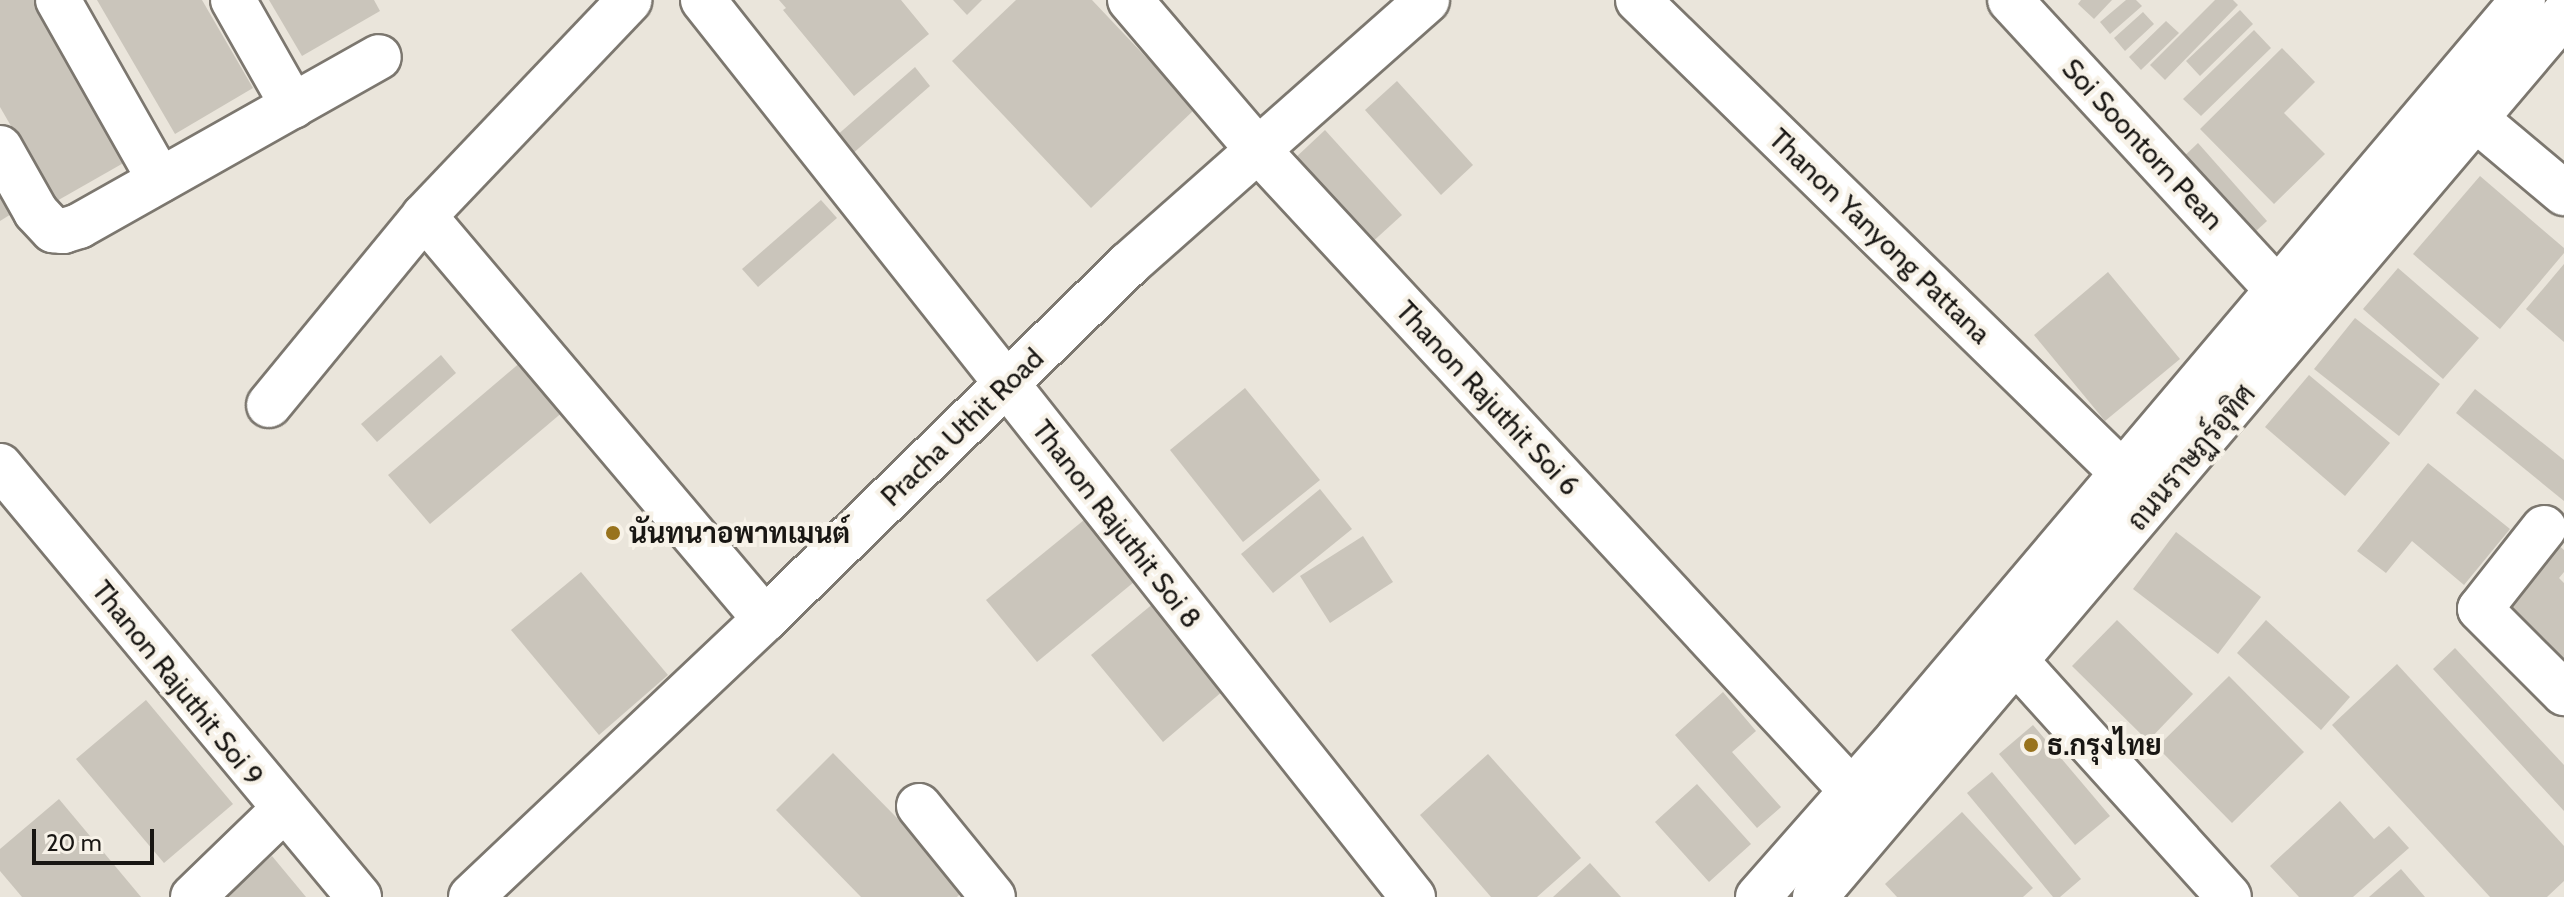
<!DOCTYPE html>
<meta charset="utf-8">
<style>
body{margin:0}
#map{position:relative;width:2564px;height:897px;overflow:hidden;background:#eae5db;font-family:Cabin,Sarabun,sans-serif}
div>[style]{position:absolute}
.building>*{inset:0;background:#cac5bb}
.roads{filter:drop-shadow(2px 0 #7c776f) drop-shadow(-2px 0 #7c776f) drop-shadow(0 2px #7c776f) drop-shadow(0 -2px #7c776f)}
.minor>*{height:44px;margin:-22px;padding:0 22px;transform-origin:22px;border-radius:22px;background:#fff}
.dots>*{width:22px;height:22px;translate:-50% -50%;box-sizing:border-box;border:4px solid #f7f2e8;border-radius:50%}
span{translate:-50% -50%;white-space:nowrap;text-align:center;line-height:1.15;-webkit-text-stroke:8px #f7f2e8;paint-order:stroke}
.street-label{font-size:28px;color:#181613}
.poi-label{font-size:28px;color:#181613;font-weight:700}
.left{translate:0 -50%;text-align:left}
.scale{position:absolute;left:32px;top:829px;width:122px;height:36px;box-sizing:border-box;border:4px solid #181613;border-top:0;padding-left:10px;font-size:24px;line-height:28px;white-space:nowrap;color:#181613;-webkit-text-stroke:6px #f7f2e8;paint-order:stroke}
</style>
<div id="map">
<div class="building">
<div style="clip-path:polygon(0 0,43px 0,134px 157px,55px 202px,0 107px)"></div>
<div style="clip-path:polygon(97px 0,202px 0,253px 88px,175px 134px)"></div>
<div style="clip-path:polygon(269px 0,374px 0,380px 11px,302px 56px)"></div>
<div style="clip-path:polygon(779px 0,901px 0,929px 34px,854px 96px,783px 10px,786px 8px)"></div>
<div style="clip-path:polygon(953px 0,982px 0,967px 15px)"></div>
<div style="clip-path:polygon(1016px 0,1092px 0,1195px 109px,1091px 208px,952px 61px)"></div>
<div style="clip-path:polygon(2081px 0,2112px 0,2094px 19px,2078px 4px)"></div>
<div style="clip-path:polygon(2126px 0,2136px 0,2142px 6px,2110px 34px,2100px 22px)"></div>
<div style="clip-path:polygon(2215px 0,2233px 0,2238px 5px,2165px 80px,2150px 65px)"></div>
<div style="clip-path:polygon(2240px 10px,2253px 24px,2200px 76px,2186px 61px)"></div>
<div style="clip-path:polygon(2143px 12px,2154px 24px,2125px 51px,2114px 38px)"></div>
<div style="clip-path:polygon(2166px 21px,2179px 33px,2141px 70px,2129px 57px)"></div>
<div style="clip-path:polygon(2254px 30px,2271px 48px,2201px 116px,2183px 99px)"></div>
<div style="clip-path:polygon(2282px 48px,2315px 82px,2284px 113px,2325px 154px,2274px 204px,2200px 129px)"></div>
<div style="clip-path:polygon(915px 67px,930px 86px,851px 155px,835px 137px)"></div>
<div style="clip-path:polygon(1397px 81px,1473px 165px,1441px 195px,1365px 110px)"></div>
<div style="clip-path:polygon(1325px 130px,1402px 215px,1369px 245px,1293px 160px)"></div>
<div style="clip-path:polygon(2198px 143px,2267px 221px,2245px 241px,2177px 163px)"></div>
<div style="clip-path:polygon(2480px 176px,2564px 248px,2564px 253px,2500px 329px,2413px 254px)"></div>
<div style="clip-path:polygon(0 183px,16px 211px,0 221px)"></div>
<div style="clip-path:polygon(821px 200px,837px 218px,758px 287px,742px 269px)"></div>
<div style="clip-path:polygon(2564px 264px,2564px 342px,2526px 309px)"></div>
<div style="clip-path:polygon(2398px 268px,2479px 338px,2443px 379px,2363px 309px)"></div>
<div style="clip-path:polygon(2108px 272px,2180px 359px,2105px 421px,2034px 335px)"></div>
<div style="clip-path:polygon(2355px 318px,2440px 384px,2399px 436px,2314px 369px)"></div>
<div style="clip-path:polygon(441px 355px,456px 373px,377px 442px,361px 424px)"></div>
<div style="clip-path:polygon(522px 361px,564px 411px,430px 524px,388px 475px)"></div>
<div style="clip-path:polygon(2309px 375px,2390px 443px,2345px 496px,2265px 427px)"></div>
<div style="clip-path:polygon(1245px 388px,1320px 480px,1243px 542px,1170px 450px)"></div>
<div style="clip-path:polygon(2475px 389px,2564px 460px,2564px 501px,2456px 413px)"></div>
<div style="clip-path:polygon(2428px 463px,2510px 529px,2464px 585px,2412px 541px,2386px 573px,2357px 551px)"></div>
<div style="clip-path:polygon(1320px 489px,1352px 529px,1273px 593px,1241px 554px)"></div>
<div style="clip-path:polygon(1084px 520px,1134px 582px,1037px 662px,986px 600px)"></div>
<div style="clip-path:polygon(2176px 532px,2261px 597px,2218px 654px,2133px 589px)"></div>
<div style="clip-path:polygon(2547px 535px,2564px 550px,2564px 572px,2559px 578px,2564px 583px,2564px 676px,2485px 604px)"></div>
<div style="clip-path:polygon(1363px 536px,1393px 582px,1330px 623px,1300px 576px)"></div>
<div style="clip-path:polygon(581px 572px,668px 675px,599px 735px,511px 630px)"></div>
<div style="clip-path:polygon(1166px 593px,1237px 679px,1163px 742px,1091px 655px)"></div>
<div style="clip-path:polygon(2117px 620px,2193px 694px,2148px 741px,2072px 666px)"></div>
<div style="clip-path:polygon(2266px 620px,2350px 697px,2321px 730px,2237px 653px)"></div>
<div style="clip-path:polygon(2455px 648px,2564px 765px,2564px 811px,2433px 669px)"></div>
<div style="clip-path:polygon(2397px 664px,2564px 846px,2564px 881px,2547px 897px,2490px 897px,2332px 725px)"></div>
<div style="clip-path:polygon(2229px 676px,2304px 752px,2232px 823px,2157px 747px)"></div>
<div style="clip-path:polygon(1723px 692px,1756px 731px,1732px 752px,1781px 807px,1757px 828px,1675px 735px)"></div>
<div style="clip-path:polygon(146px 700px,233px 804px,164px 863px,76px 759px)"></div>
<div style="clip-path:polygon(2033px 725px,2110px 816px,2075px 845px,1999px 754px)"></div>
<div style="clip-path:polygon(833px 753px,966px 888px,957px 897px,861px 897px,776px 810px)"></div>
<div style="clip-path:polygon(1488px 754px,1581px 858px,1537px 897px,1491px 897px,1420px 815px)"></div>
<div style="clip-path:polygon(1992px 772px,2081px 879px,2060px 897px,2053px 897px,1967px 793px)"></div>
<div style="clip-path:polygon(1697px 784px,1751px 844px,1709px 882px,1655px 822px)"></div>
<div style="clip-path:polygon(59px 799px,141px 897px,22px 897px,0 871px,0 849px)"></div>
<div style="clip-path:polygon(2340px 801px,2374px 839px,2389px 826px,2409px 848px,2353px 897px,2299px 897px,2270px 866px)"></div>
<div style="clip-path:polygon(1962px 812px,2033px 888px,2023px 897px,1897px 897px,1885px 884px)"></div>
<div style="clip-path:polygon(272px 856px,306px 897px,223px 897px)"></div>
<div style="clip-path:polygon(1590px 863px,1621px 897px,1553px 897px)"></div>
<div style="clip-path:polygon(2401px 869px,2425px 897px,2369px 897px)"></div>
</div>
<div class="roads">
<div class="minor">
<div style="left:58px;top:0;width:207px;rotate:60.5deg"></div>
<div style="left:233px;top:0;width:122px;rotate:60.5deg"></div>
<div style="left:703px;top:0;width:1144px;rotate:51.64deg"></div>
<div style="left:1130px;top:0;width:197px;rotate:49.5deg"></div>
<div style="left:1258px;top:150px;width:874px;rotate:47.18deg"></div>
<div style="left:1638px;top:0;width:706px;rotate:44.31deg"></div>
<div style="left:2010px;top:0;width:392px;rotate:47.3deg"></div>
<div style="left:2477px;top:120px;width:114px;rotate:40deg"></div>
<div style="left:0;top:148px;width:73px;rotate:60.6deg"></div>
<div style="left:36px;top:212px;width:25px;rotate:47deg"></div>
<div style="left:53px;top:230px;width:10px;rotate:6deg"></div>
<div style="left:63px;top:231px;width:17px;rotate:-17deg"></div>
<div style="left:79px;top:226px;width:344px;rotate:-29.4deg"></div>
<div style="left:424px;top:216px;width:528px;rotate:49.76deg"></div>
<div style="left:269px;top:405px;width:244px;rotate:-50.6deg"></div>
<div style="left:424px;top:216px;width:298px;rotate:-46.4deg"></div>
<div style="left:0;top:466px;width:561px;rotate:50.21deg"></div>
<div style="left:2544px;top:528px;width:103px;rotate:128.3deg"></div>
<div style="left:2480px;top:609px;width:119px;rotate:45deg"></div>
<div style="left:2011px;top:667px;width:12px;rotate:9deg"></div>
<div style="left:2023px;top:669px;width:307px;rotate:47.9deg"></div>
<div style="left:919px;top:806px;width:117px;rotate:50.9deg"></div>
<div style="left:193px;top:897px;width:125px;rotate:-44deg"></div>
<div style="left:471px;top:897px;width:405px;rotate:-43.4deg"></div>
<div style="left:765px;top:619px;width:508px;rotate:-44.28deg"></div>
<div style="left:1129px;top:264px;width:398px;rotate:-41.5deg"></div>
<div style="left:1758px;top:897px;width:212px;rotate:-48.6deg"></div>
<div style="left:1898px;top:738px;width:967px;rotate:-49.74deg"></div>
<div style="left:1815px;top:897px;width:1158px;rotate:-49.69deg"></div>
</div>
</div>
<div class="dots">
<div style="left:613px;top:533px;background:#98731d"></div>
<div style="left:2031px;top:745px;background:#98731d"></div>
</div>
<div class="street-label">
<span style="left:2143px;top:144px;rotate:47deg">Soi Soontorn Pean</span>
<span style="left:1880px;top:236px;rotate:44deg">Thanon Yanyong Pattana</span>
<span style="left:1488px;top:398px;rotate:47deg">Thanon Rajuthit Soi 6</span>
<span style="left:962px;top:427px;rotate:-44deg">Pracha Uthit Road</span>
<span style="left:2191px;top:457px;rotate:-50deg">ถนนราษฏร์อุทิศ</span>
<span style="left:1117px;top:524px;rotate:52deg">Thanon Rajuthit Soi 8</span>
<span style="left:178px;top:683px;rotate:51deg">Thanon Rajuthit Soi 9</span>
</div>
<div class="poi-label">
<span class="left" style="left:629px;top:533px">นันทนาอพาทเมนต์</span>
<span class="left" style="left:2047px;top:745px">ธ.กรุงไทย</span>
</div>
<div class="scale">20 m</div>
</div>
